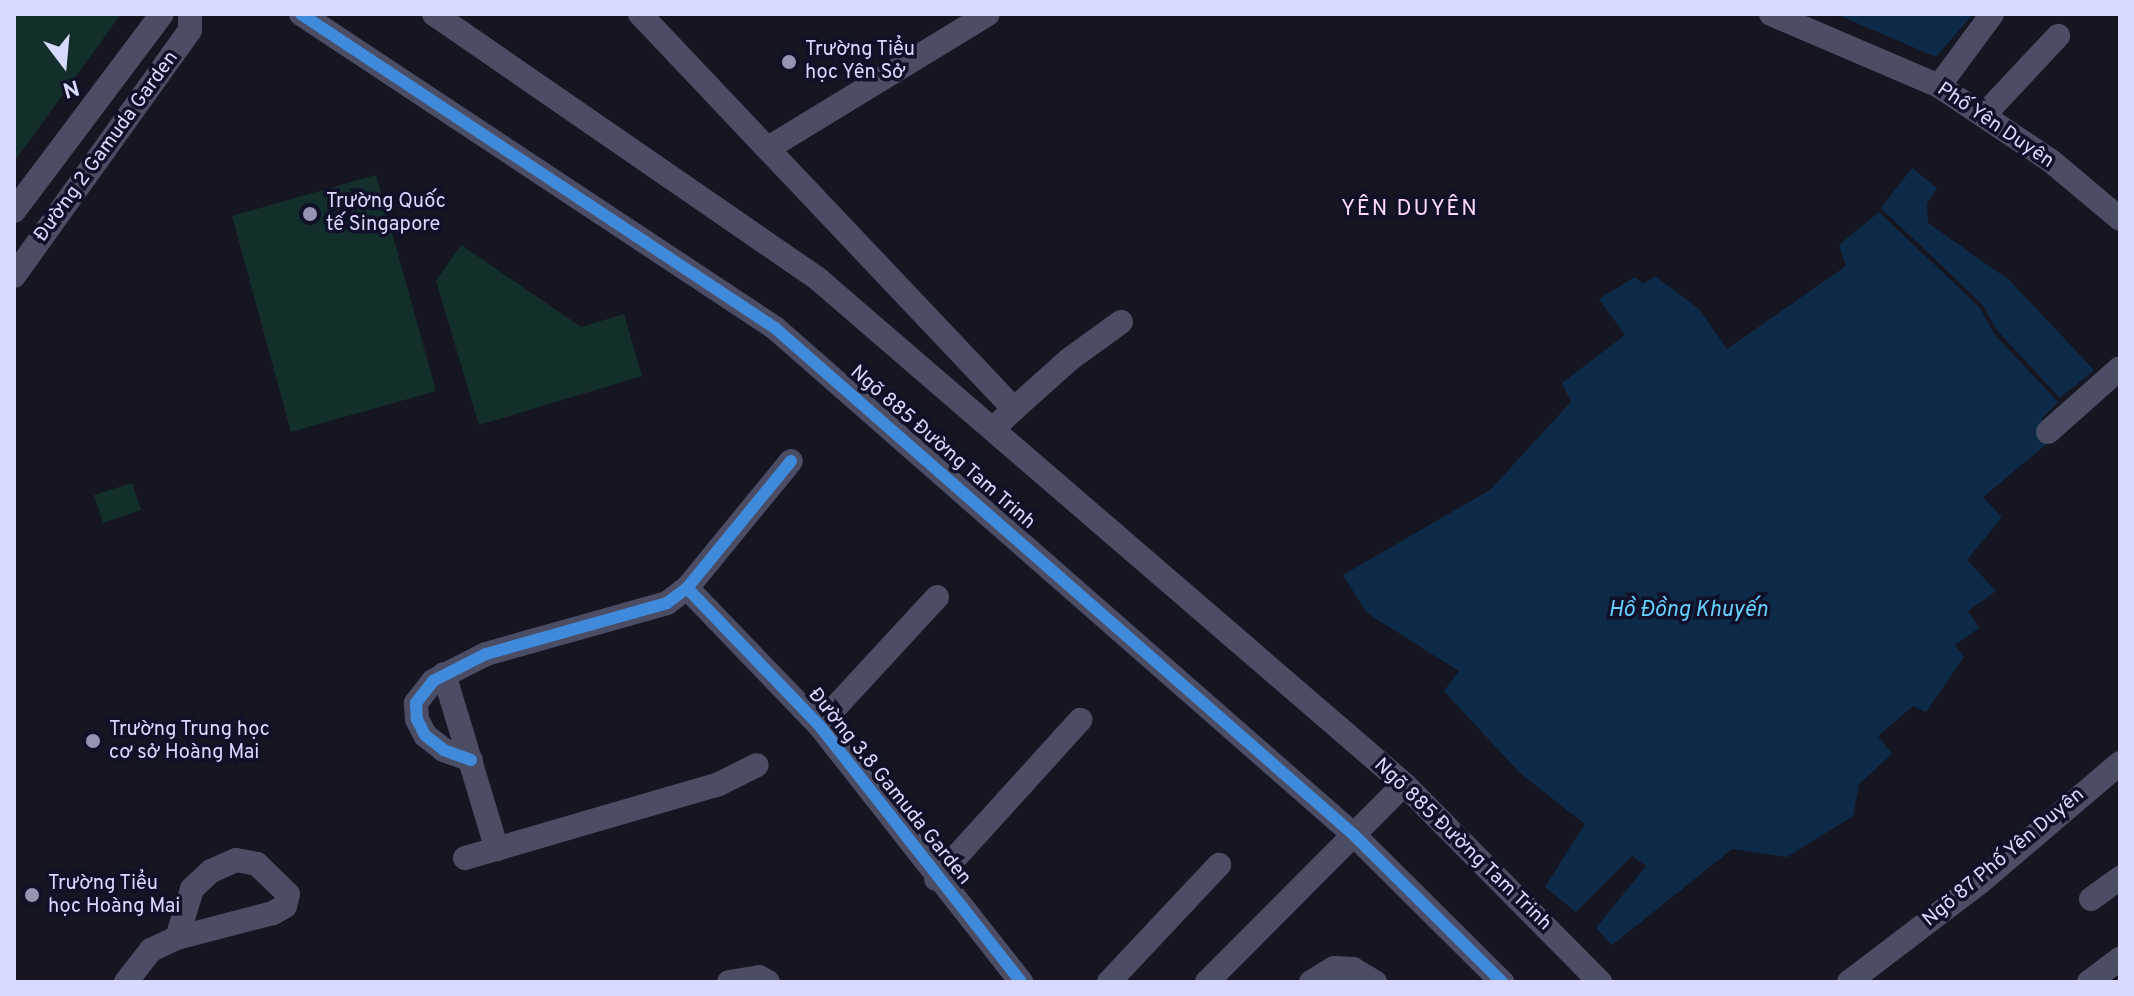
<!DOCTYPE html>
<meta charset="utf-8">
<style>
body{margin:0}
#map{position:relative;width:2134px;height:996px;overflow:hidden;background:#161623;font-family:Overpass,sans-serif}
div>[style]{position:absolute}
.green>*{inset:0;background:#132f2b}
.water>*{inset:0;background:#0d2b48}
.minor>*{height:24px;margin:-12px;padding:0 12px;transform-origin:12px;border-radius:12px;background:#4a4d64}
.cycleway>*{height:12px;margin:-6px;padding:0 6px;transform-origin:6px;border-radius:6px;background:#408adc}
.dots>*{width:22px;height:22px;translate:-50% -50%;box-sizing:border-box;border:4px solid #101029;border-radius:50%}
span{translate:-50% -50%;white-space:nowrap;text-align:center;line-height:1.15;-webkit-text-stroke:7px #101029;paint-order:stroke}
.poi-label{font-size:20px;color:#d7d9ff}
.left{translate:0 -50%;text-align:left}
.street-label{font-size:20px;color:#d7d9ff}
.neighbourhood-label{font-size:22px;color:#ffd9f7;letter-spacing:2px}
.water-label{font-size:22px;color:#65d1ff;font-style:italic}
.frame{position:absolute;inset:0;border:16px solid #d7d9ff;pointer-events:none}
.north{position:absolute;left:24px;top:24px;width:80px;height:80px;-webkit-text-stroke:6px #101029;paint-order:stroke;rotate:164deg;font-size:22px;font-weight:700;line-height:32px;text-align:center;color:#d7d9ff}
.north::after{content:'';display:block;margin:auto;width:28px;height:36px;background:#d7d9ff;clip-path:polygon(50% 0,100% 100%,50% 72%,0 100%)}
</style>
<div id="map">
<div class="green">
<div style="clip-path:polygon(14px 14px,121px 14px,14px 162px)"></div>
<div style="clip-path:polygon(376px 175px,436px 391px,291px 432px,232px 216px)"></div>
<div style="clip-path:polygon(461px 245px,581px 327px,624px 314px,642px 376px,479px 425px,436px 281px)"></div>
<div style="clip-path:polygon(132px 483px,141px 510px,103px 523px,94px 495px)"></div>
</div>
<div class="water">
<div style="clip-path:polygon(1836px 14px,1973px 14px,1936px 57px)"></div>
<div style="clip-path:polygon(1912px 168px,1937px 188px,1927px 204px,1928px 223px,2009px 280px,2094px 370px,2060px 398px,1997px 330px,1982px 304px,1881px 208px)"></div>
<div style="clip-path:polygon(1879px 212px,1980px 308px,1994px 334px,2058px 402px,2042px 418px,2049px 442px,1983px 497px,2002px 517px,1967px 560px,1996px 591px,1968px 611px,1979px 628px,1955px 645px,1964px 657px,1926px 712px,1913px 706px,1878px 736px,1892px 754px,1859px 784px,1853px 816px,1787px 857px,1732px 849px,1612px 945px,1596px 928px,1646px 866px,1632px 856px,1576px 912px,1545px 887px,1585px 824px,1520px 773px,1444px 691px,1459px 671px,1367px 613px,1343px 575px,1490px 490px,1571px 402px,1562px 383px,1625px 335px,1599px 299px,1635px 277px,1643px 284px,1655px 276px,1699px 309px,1727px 349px,1846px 266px,1839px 245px)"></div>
</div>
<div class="minor">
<div style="left:301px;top:14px;width:569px;rotate:33.52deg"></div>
<div style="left:775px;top:328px;width:770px;rotate:41.21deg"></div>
<div style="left:1354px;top:835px;width:209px;rotate:44.8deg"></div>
<div style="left:434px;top:14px;width:467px;rotate:34.6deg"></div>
<div style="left:818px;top:279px;width:774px;rotate:40.75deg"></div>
<div style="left:1404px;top:784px;width:279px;rotate:45.3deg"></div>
<div style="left:640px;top:14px;width:544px;rotate:46.56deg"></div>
<div style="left:1014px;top:409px;width:29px;rotate:136deg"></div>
<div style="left:1771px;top:14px;width:183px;rotate:23.2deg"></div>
<div style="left:1939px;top:86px;width:135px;rotate:33.8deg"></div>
<div style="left:2051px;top:161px;width:90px;rotate:40deg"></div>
<div style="left:1939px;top:86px;width:89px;rotate:-53.6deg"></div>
<div style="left:1985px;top:114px;width:107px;rotate:-46.9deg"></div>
<div style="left:770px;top:147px;width:255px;rotate:-31.4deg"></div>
<div style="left:14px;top:211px;width:246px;rotate:-53.1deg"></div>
<div style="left:14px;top:276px;width:302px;rotate:-54.4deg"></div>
<div style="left:190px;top:30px;width:16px;rotate:-90deg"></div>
<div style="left:1014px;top:409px;width:75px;rotate:-41.8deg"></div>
<div style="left:1070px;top:359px;width:63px;rotate:-36deg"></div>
<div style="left:2048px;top:432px;width:96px;rotate:-41.6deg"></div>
<div style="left:687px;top:588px;width:190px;rotate:46.1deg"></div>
<div style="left:819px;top:725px;width:327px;rotate:51.8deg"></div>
<div style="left:444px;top:674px;width:183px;rotate:73.2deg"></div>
<div style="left:819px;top:725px;width:174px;rotate:-47.3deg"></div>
<div style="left:471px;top:760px;width:29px;rotate:-160deg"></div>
<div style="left:444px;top:750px;width:24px;rotate:-142deg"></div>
<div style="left:425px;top:735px;width:18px;rotate:-117deg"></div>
<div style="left:417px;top:719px;width:16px;rotate:-94deg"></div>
<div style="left:416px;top:703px;width:28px;rotate:-52deg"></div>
<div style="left:433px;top:681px;width:59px;rotate:-27deg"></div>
<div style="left:486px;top:654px;width:188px;rotate:-15.7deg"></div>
<div style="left:667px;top:603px;width:25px;rotate:-37deg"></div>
<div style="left:687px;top:588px;width:164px;rotate:-50.7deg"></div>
<div style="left:465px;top:858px;width:265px;rotate:-16.2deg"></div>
<div style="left:719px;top:784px;width:42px;rotate:-26.6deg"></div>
<div style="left:936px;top:879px;width:215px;rotate:-47.8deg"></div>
<div style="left:2091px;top:899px;width:36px;rotate:-36deg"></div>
<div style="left:126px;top:982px;width:41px;rotate:-52deg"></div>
<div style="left:151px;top:950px;width:29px;rotate:-25deg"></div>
<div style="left:177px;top:938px;width:99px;rotate:-14.6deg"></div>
<div style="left:273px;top:913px;width:14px;rotate:-30deg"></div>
<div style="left:285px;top:906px;width:12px;rotate:-76deg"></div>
<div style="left:288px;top:894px;width:43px;rotate:-135.9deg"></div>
<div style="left:257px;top:864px;width:21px;rotate:-169deg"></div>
<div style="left:236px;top:860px;width:27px;rotate:156deg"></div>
<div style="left:211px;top:871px;width:26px;rotate:137deg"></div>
<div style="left:192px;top:889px;width:51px;rotate:107deg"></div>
<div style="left:729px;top:982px;width:30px;rotate:-9deg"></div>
<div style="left:759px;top:977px;width:10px;rotate:29deg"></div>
<div style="left:1109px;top:982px;width:161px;rotate:-46.8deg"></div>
<div style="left:1207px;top:982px;width:279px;rotate:-45.1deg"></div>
<div style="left:1311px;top:982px;width:27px;rotate:-31deg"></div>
<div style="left:1334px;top:968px;width:19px;rotate:3deg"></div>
<div style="left:1353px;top:969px;width:26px;rotate:31deg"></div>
<div style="left:1849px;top:982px;width:163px;rotate:-37.3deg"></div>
<div style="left:1979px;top:883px;width:185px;rotate:-40.4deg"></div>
<div style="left:2089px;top:982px;width:39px;rotate:-37deg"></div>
</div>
<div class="cycleway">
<div style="left:301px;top:14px;width:569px;rotate:33.52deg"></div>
<div style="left:775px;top:328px;width:770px;rotate:41.21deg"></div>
<div style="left:1354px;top:835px;width:209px;rotate:44.8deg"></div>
<div style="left:687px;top:588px;width:190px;rotate:46.1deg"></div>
<div style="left:819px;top:725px;width:327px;rotate:51.8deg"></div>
<div style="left:471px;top:760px;width:29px;rotate:-160deg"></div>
<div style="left:444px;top:750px;width:24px;rotate:-142deg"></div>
<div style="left:425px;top:735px;width:18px;rotate:-117deg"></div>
<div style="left:417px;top:719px;width:16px;rotate:-94deg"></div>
<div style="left:416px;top:703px;width:28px;rotate:-52deg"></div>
<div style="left:433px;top:681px;width:59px;rotate:-27deg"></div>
<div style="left:486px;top:654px;width:188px;rotate:-15.7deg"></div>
<div style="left:667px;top:603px;width:25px;rotate:-37deg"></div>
<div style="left:687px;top:588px;width:164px;rotate:-50.7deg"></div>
</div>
<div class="dots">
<div style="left:789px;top:62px;background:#9395b2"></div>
<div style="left:310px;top:214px;background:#9395b2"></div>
<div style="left:93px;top:741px;background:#9395b2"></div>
<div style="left:32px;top:895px;background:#9395b2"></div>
</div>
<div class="poi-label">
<span class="left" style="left:805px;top:62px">Trường Tiểu<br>học Yên Sở</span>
<span class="left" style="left:326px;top:214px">Trường Quốc<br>tế Singapore</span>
<span class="left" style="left:109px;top:742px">Trường Trung học<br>cơ sở Hoàng Mai</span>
<span class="left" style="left:48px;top:896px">Trường Tiểu<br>học Hoàng Mai</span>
</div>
<div class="street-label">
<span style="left:1995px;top:126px;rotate:34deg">Phố Yên Duyên</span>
<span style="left:107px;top:147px;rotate:-54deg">Đường 2 Gamuda Garden</span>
<span style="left:942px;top:448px;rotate:41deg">Ngõ 885 Đường Tam Trinh</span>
<span style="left:889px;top:787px;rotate:51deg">Đường 3.8 Gamuda Garden</span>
<span style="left:1462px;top:845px;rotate:44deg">Ngõ 885 Đường Tam Trinh</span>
<span style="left:2004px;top:858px;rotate:-40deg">Ngõ 87 Phố Yên Duyên</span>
</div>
<div class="neighbourhood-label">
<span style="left:1410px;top:210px">YÊN DUYÊN</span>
</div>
<div class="water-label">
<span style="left:1688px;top:611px">Hồ Đồng Khuyến</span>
</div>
<div class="frame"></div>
<div class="north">N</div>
</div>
